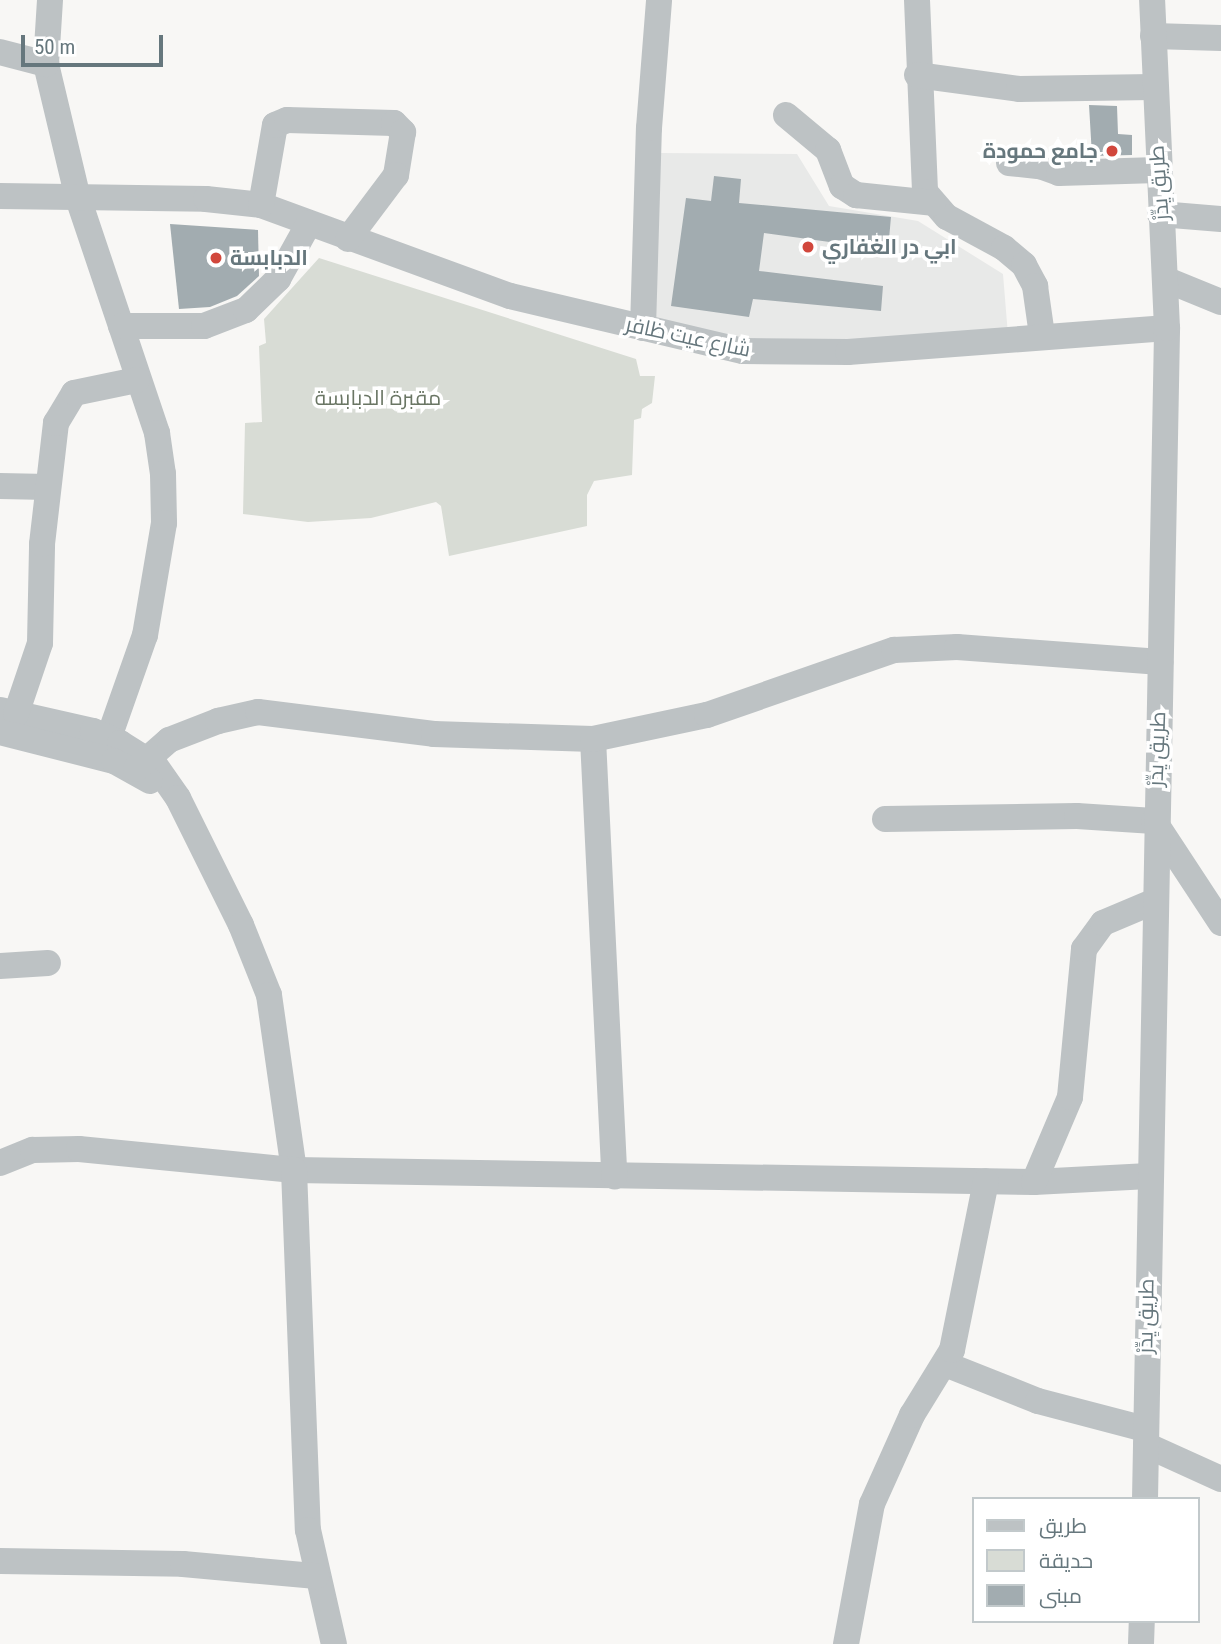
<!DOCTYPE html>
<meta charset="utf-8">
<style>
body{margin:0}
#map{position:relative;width:1221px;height:1644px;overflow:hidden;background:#f8f7f5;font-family:"Roboto Condensed",Cairo,sans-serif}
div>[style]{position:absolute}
.built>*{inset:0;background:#e8e9e8}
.green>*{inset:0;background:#d8dcd5}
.building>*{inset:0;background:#a2acb0}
.minor>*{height:26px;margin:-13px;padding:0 13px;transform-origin:13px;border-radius:13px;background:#bdc2c4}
.dots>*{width:19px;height:19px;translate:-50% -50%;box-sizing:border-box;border:4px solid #fff;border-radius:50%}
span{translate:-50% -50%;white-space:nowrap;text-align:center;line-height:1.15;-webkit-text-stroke:7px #fff;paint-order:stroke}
.poi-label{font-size:21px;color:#66777d;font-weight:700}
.right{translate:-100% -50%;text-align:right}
.left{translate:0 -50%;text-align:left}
.street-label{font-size:21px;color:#66777d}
.park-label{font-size:21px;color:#6a7664}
.legend{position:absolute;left:972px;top:1497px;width:228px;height:126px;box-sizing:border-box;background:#fff;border:2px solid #c2c9cb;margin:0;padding:9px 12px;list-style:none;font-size:21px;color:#66777d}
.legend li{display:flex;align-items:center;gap:14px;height:35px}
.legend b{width:35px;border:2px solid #c2c9cb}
.scale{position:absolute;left:21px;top:35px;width:142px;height:32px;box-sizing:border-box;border:4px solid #66777d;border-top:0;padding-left:9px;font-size:21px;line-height:24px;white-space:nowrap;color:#66777d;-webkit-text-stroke:5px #fff;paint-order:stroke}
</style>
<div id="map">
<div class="built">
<div style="clip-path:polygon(660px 153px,797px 154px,829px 206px,918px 221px,1003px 274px,1008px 335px,754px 350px,665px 330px,655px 315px)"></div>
</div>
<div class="green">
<div style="clip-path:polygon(319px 258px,636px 359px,640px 376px,655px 376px,652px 403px,642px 409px,641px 418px,634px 420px,632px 475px,594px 481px,587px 495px,587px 526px,449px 556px,441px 506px,436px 502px,371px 518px,308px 522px,243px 514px,245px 423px,262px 422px,259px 346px,266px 343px,264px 319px)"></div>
</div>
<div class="building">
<div style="clip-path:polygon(1089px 105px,1117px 106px,1118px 134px,1132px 135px,1132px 155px,1092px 156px)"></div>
<div style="clip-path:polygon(714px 176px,741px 179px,739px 203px,891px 217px,888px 250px,764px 233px,759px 271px,883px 286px,881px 311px,753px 299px,749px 317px,671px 306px,686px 198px,711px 201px)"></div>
<div style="clip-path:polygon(170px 224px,258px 230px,259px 276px,237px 296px,210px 307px,179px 309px)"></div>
</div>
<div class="minor">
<div style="left:50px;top:0;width:64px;rotate:93.6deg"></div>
<div style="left:46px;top:64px;width:138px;rotate:76.6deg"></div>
<div style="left:78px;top:198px;width:248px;rotate:71.4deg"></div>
<div style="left:157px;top:433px;width:41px;rotate:81.7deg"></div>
<div style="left:163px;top:474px;width:49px;rotate:88.8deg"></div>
<div style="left:164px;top:523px;width:114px;rotate:99.6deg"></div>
<div style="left:145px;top:635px;width:108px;rotate:109.4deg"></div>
<div style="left:917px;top:0;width:192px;rotate:87.6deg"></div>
<div style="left:925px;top:192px;width:33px;rotate:49deg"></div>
<div style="left:947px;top:217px;width:65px;rotate:28.5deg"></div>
<div style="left:1004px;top:248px;width:26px;rotate:40deg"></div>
<div style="left:1024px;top:265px;width:24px;rotate:62deg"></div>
<div style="left:1035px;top:286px;width:49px;rotate:81.9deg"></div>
<div style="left:1153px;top:36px;width:68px;rotate:1.7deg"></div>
<div style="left:0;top:52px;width:48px;rotate:14.6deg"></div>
<div style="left:917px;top:75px;width:103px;rotate:7.8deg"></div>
<div style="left:1019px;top:89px;width:134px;rotate:-0.9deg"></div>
<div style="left:786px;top:115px;width:55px;rotate:39.8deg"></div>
<div style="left:828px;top:150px;width:39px;rotate:69deg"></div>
<div style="left:842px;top:186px;width:17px;rotate:33deg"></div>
<div style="left:856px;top:195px;width:77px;rotate:5.9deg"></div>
<div style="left:1009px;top:163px;width:31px;rotate:6deg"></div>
<div style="left:1040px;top:166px;width:20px;rotate:20deg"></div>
<div style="left:1059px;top:173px;width:99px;rotate:-1.7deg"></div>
<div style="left:0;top:196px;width:206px;rotate:0.8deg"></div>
<div style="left:206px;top:199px;width:55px;rotate:6.2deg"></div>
<div style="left:261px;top:205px;width:265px;rotate:20.1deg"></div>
<div style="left:510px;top:296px;width:239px;rotate:13.3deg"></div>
<div style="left:743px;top:351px;width:105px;rotate:0.5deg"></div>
<div style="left:848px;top:352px;width:320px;rotate:-4.3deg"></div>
<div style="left:261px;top:205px;width:81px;rotate:-80.1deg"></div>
<div style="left:275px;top:125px;width:13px;rotate:-23deg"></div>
<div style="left:287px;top:120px;width:107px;rotate:1.6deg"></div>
<div style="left:394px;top:123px;width:13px;rotate:45deg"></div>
<div style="left:403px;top:132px;width:44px;rotate:99.2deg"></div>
<div style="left:396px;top:175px;width:80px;rotate:126.9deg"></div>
<div style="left:1160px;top:214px;width:61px;rotate:4.7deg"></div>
<div style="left:1167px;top:280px;width:58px;rotate:22.2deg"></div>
<div style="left:121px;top:326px;width:83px"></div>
<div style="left:204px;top:326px;width:45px;rotate:-20.9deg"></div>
<div style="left:246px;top:310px;width:45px;rotate:-44.1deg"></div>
<div style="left:278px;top:279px;width:64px;rotate:-61deg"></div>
<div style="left:643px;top:328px;width:200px;rotate:-88.3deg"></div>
<div style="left:649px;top:128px;width:128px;rotate:-85.5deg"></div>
<div style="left:0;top:486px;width:48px;rotate:1.2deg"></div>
<div style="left:0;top:710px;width:95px;rotate:12.7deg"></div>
<div style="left:93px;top:731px;width:30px;rotate:24deg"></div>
<div style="left:120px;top:743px;width:41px;rotate:32.2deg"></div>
<div style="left:155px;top:765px;width:40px;rotate:55.1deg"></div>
<div style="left:178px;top:798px;width:142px;rotate:63.6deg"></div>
<div style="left:241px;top:925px;width:75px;rotate:68.2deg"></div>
<div style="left:269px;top:995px;width:177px;rotate:81.9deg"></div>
<div style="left:294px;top:1170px;width:740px;rotate:0.93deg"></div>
<div style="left:1034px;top:1182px;width:115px;rotate:-3deg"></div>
<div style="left:16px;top:714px;width:75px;rotate:-71.3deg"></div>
<div style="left:40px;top:643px;width:99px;rotate:-88.8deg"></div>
<div style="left:42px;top:544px;width:122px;rotate:-83.4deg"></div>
<div style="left:56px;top:423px;width:35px;rotate:-59deg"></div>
<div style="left:74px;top:393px;width:64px;rotate:-11.7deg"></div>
<div style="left:0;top:732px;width:118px;rotate:14.3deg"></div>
<div style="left:114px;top:761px;width:41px;rotate:29.1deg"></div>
<div style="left:593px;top:739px;width:438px;rotate:87.2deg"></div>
<div style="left:136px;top:769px;width:44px;rotate:-41.3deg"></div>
<div style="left:169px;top:740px;width:53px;rotate:-21.2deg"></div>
<div style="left:218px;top:721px;width:41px;rotate:-12.7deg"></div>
<div style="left:258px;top:712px;width:177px;rotate:7.1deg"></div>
<div style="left:434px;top:734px;width:159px;rotate:1.8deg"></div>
<div style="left:593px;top:739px;width:116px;rotate:-11.9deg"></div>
<div style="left:707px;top:715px;width:198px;rotate:-19.2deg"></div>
<div style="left:894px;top:650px;width:63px;rotate:-2.7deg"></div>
<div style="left:957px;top:647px;width:204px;rotate:4.2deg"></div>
<div style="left:885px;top:819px;width:192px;rotate:-0.9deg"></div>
<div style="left:1077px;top:816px;width:77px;rotate:3.7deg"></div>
<div style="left:1154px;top:821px;width:122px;rotate:56.7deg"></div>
<div style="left:0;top:966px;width:48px;rotate:-3.6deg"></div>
<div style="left:0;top:1163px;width:35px;rotate:-22deg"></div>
<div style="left:33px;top:1150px;width:46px;rotate:-1.2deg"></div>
<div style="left:79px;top:1149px;width:216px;rotate:5.6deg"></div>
<div style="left:294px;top:1170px;width:360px;rotate:87.8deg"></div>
<div style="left:308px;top:1530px;width:117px;rotate:77.2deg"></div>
<div style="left:1034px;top:1182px;width:92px;rotate:-67deg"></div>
<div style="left:1070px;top:1097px;width:149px;rotate:-84.6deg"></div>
<div style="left:1084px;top:949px;width:32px;rotate:-54deg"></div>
<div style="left:1103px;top:923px;width:56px;rotate:-22.9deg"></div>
<div style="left:945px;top:1364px;width:100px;rotate:21.7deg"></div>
<div style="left:1038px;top:1401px;width:111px;rotate:14.7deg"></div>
<div style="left:1146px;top:1445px;width:82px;rotate:24.4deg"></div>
<div style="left:1145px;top:1499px;width:1171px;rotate:-88.92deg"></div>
<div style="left:1167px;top:328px;width:328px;rotate:-92.6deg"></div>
<div style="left:0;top:1561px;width:183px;rotate:0.9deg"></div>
<div style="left:183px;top:1564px;width:134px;rotate:5.2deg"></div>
<div style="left:846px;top:1644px;width:142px;rotate:-79.5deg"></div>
<div style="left:872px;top:1504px;width:98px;rotate:-65.8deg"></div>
<div style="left:912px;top:1415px;width:76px;rotate:-58.4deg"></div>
<div style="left:952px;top:1350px;width:172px;rotate:-78.6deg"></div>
<div style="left:1141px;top:1644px;width:23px;rotate:-88deg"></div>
</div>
<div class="dots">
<div style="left:1112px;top:151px;background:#d1473c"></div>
<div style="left:808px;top:247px;background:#d1473c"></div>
<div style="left:216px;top:258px;background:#d1473c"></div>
</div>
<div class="poi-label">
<span class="right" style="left:1098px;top:151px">جامع حمودة</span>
<span class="left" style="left:822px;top:247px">ابي در الغفاري</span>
<span class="left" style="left:230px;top:258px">الدبابسة</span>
</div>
<div class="street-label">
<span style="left:1159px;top:183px;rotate:-94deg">طريق يِدِّرْ</span>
<span style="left:688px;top:337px;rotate:12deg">شارع عيت ظافر</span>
<span style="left:1157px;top:749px;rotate:-88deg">طريق يِدِّرْ</span>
<span style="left:1146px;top:1316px;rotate:-89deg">طريق يِدِّرْ</span>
</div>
<div class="park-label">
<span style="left:378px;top:398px">مقبرة الدبابسة</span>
</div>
<ul class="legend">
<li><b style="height:9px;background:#bdc2c4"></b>طريق</li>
<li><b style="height:19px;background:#d8dcd5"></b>حديقة</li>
<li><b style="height:19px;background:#a2acb0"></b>مبنى</li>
</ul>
<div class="scale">50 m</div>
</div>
